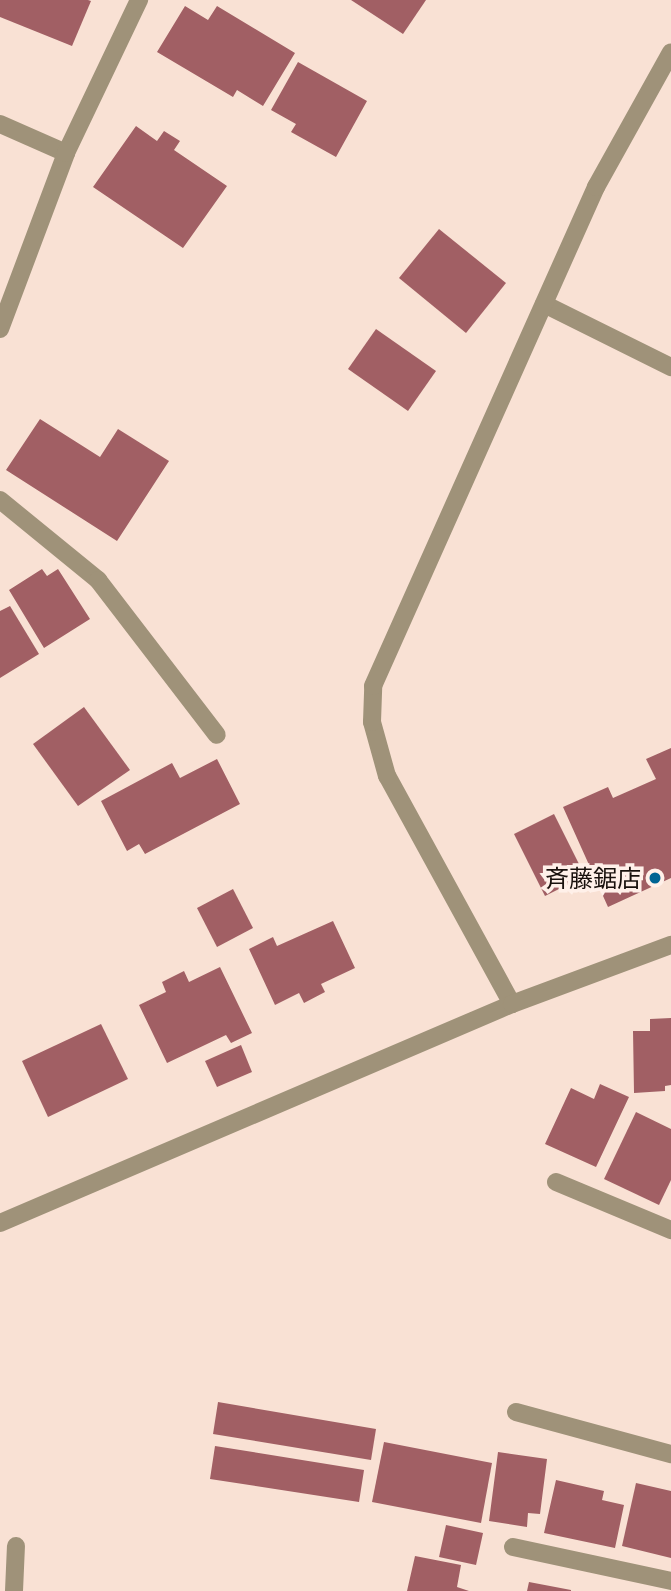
<!DOCTYPE html>
<meta charset="utf-8">
<style>
body{margin:0}
#map{position:relative;width:671px;height:1591px;overflow:hidden;background:#f9e1d4;font-family:"Open Sans","Noto Sans JP",sans-serif}
div>[style]{position:absolute}
.building>*{inset:0;background:#a15f64}
.service>*{height:18px;margin:-9px;padding:0 9px;transform-origin:9px;border-radius:9px;background:#9f9279}
.minor>*{height:18px;margin:-9px;padding:0 9px;transform-origin:9px;border-radius:9px;background:#9f9279}
.tertiary>*{height:18px;margin:-9px;padding:0 9px;transform-origin:9px;border-radius:9px;background:#9f9279}
.dots>*{width:19px;height:19px;translate:-50% -50%;box-sizing:border-box;border:4px solid #fff0e9;border-radius:50%}
span{translate:-50% -50%;white-space:nowrap;text-align:center;line-height:1.15;-webkit-text-stroke:7px #fff0e9;paint-order:stroke}
.poi-label{font-size:24px;color:#19110d}
.right{translate:-100% -50%;text-align:right}
</style>
<div id="map">
<div class="building">
<div style="clip-path:polygon(0 0,88px 0,91px 1px,72px 46px,0 17px)"></div>
<div style="clip-path:polygon(351px 0,426px 0,403px 34px)"></div>
<div style="clip-path:polygon(185px 6px,208px 20px,217px 6px,295px 53px,263px 106px,237px 90px,233px 97px,157px 52px)"></div>
<div style="clip-path:polygon(298px 62px,367px 101px,336px 157px,291px 132px,296px 124px,271px 110px)"></div>
<div style="clip-path:polygon(136px 126px,157px 141px,164px 131px,180px 141px,174px 150px,227px 186px,183px 248px,93px 187px)"></div>
<div style="clip-path:polygon(439px 229px,506px 283px,466px 333px,399px 278px)"></div>
<div style="clip-path:polygon(376px 329px,436px 371px,408px 411px,348px 369px)"></div>
<div style="clip-path:polygon(40px 419px,100px 457px,118px 429px,169px 461px,117px 541px,6px 470px)"></div>
<div style="clip-path:polygon(42px 569px,47px 576px,58px 569px,90px 619px,44px 648px,9px 590px)"></div>
<div style="clip-path:polygon(10px 606px,39px 654px,0 678px,0 611px)"></div>
<div style="clip-path:polygon(84px 707px,130px 770px,78px 806px,33px 744px)"></div>
<div style="clip-path:polygon(671px 748px,671px 878px,608px 907px,563px 807px,608px 787px,613px 798px,656px 779px,646px 759px)"></div>
<div style="clip-path:polygon(217px 759px,240px 804px,145px 854px,139px 844px,127px 851px,101px 801px,172px 763px,180px 778px)"></div>
<div style="clip-path:polygon(554px 814px,585px 876px,545px 896px,514px 834px)"></div>
<div style="clip-path:polygon(233px 889px,253px 928px,217px 947px,197px 908px)"></div>
<div style="clip-path:polygon(333px 921px,355px 968px,321px 984px,325px 992px,304px 1003px,299px 993px,275px 1005px,249px 949px,273px 937px,277px 946px)"></div>
<div style="clip-path:polygon(220px 967px,252px 1033px,231px 1043px,226px 1035px,167px 1063px,139px 1005px,166px 992px,162px 982px,184px 971px,189px 982px)"></div>
<div style="clip-path:polygon(671px 1018px,671px 1085px,665px 1086px,665px 1091px,634px 1093px,633px 1031px,650px 1031px,650px 1019px)"></div>
<div style="clip-path:polygon(101px 1024px,128px 1079px,48px 1117px,22px 1061px)"></div>
<div style="clip-path:polygon(241px 1045px,252px 1072px,217px 1087px,205px 1061px)"></div>
<div style="clip-path:polygon(600px 1084px,629px 1097px,596px 1167px,545px 1144px,571px 1088px,594px 1099px)"></div>
<div style="clip-path:polygon(636px 1112px,671px 1129px,671px 1180px,659px 1205px,604px 1179px)"></div>
<div style="clip-path:polygon(218px 1402px,376px 1429px,371px 1460px,213px 1434px)"></div>
<div style="clip-path:polygon(384px 1442px,492px 1463px,481px 1523px,372px 1502px)"></div>
<div style="clip-path:polygon(215px 1446px,364px 1470px,359px 1502px,210px 1479px)"></div>
<div style="clip-path:polygon(498px 1452px,547px 1459px,540px 1514px,528px 1513px,527px 1527px,489px 1521px)"></div>
<div style="clip-path:polygon(556px 1480px,604px 1491px,602px 1500px,624px 1505px,615px 1548px,544px 1533px)"></div>
<div style="clip-path:polygon(636px 1483px,671px 1491px,671px 1558px,622px 1546px)"></div>
<div style="clip-path:polygon(446px 1525px,483px 1533px,476px 1565px,439px 1557px)"></div>
<div style="clip-path:polygon(415px 1556px,461px 1565px,457px 1587px,469px 1591px,407px 1591px)"></div>
<div style="clip-path:polygon(529px 1582px,571px 1590px,571px 1591px,527px 1591px)"></div>
</div>
<div class="service">
<div style="left:0;top:124px;width:72px;rotate:23.7deg"></div>
<div style="left:544px;top:304px;width:142px;rotate:26.4deg"></div>
<div style="left:0;top:500px;width:127px;rotate:39.2deg"></div>
<div style="left:98px;top:580px;width:195px;rotate:52.5deg"></div>
<div style="left:556px;top:1182px;width:125px;rotate:22.7deg"></div>
<div style="left:516px;top:1412px;width:161px;rotate:15.2deg"></div>
<div style="left:513px;top:1547px;width:162px;rotate:12.1deg"></div>
<div style="left:14px;top:1591px;width:45px;rotate:-87.5deg"></div>
</div>
<div class="minor">
<div style="left:0;top:329px;width:188px;rotate:-69.4deg"></div>
<div style="left:66px;top:153px;width:170px;rotate:-64.5deg"></div>
<div style="left:512px;top:1004px;width:260px;rotate:-118.7deg"></div>
<div style="left:387px;top:776px;width:56px;rotate:-105.5deg"></div>
<div style="left:372px;top:722px;width:36px;rotate:-88deg"></div>
<div style="left:373px;top:686px;width:547px;rotate:-65.92deg"></div>
<div style="left:596px;top:187px;width:154px;rotate:-60.9deg"></div>
</div>
<div class="tertiary">
<div style="left:0;top:1223px;width:557px;rotate:-23.16deg"></div>
<div style="left:512px;top:1004px;width:170px;rotate:-20.4deg"></div>
</div>
<div class="dots">
<div style="left:655px;top:878px;background:#006493"></div>
</div>
<div class="poi-label">
<span class="right" style="left:641px;top:878px">斉藤鋸店</span>
</div>
</div>
